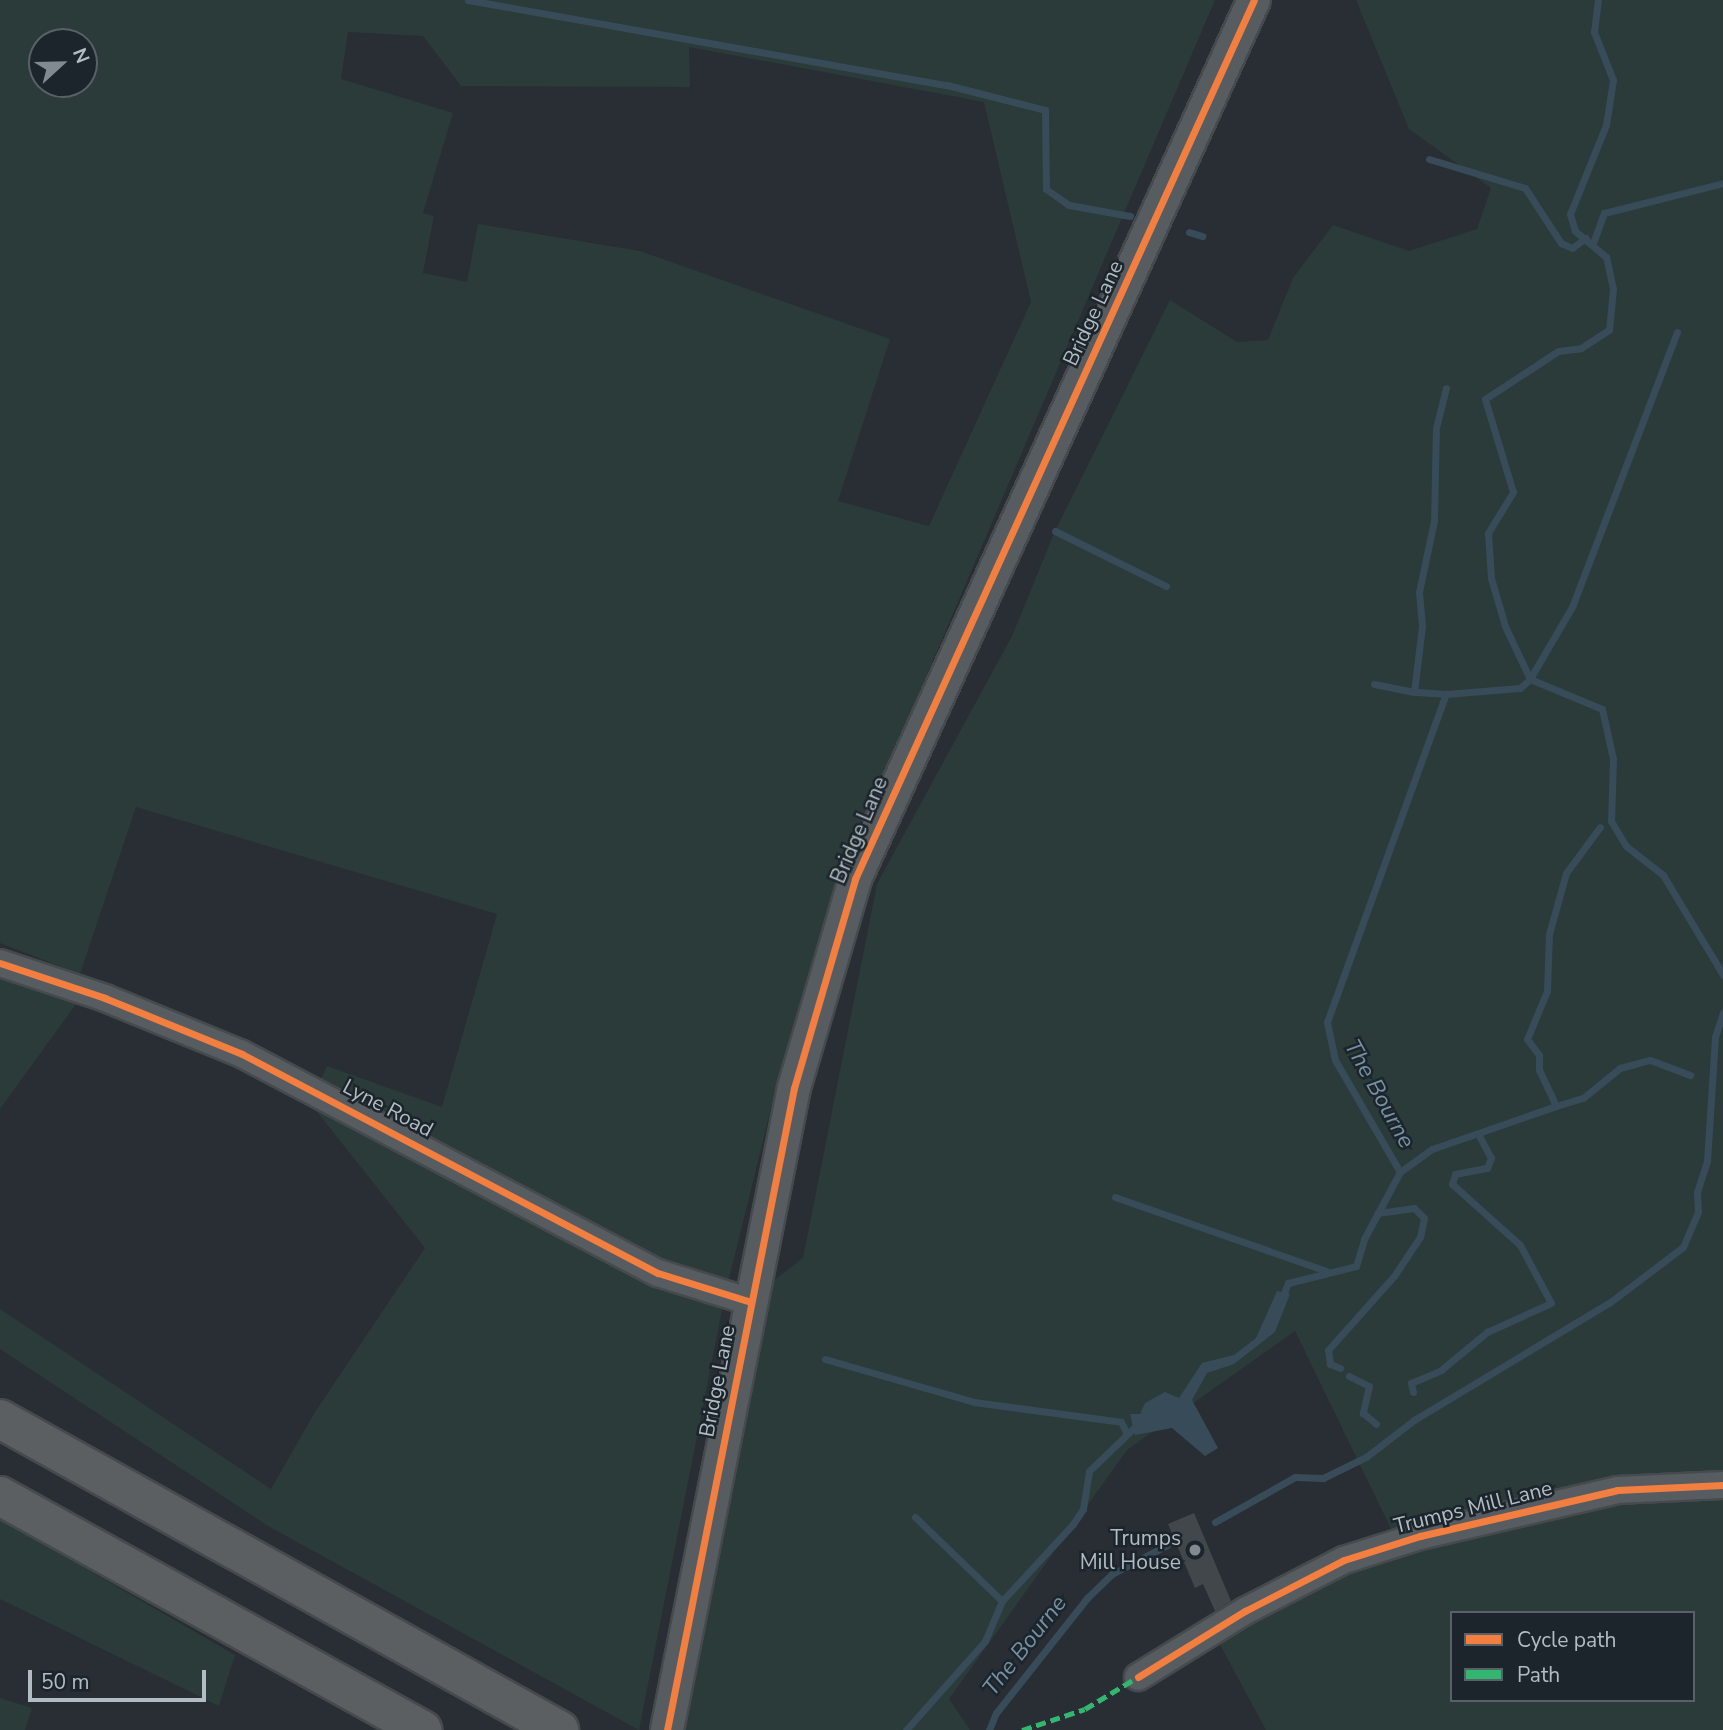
<!DOCTYPE html>
<style>
body{margin:0}
#map{position:relative;width:1723px;height:1730px;overflow:hidden;background:#282e33;font-family:"Nunito Sans",sans-serif}
div>[style]{position:absolute}
.green>*{inset:0;background:#2a3b39}
.water>*{inset:0;background:#384b58}
.stream>*{height:7px;margin:-3.5px;padding:0 3.5px;transform-origin:3.5px;border-radius:3.5px;background:#384b58}
.building>*{inset:0;background:#41474b}
.roads{filter:drop-shadow(2px 0 #464a4e) drop-shadow(-2px 0 #464a4e) drop-shadow(0 2px #464a4e) drop-shadow(0 -2px #464a4e)}
.minor>*{height:26px;margin:-13px;padding:0 13px;transform-origin:13px;border-radius:13px;background:#575c61}
.tertiary>*{height:32px;margin:-16px;padding:0 16px;transform-origin:16px;border-radius:16px;background:#575c61}
.motorway>*{height:38px;margin:-19px;padding:0 19px;transform-origin:19px;border-radius:19px;background:#5c5f61}
.quiet>*{height:5px;margin-top:-2.5px;transform-origin:0;background:repeating-linear-gradient(90deg,#33b770 0 10px,transparent 0 15px)}
.cycleway>*{height:7px;margin:-3.5px;padding:0 3.5px;transform-origin:3.5px;border-radius:3.5px;background:#f27e40}
.dots>*{width:19px;height:19px;translate:-50% -50%;box-sizing:border-box;border:4px solid #1c252c;border-radius:50%}
span{translate:-50% -50%;white-space:nowrap;text-align:center;line-height:1.15;-webkit-text-stroke:5px #1c252c;paint-order:stroke}
.street-label{font-size:21px;color:#b2bcc3}
.poi-label{font-size:21px;color:#b2bcc3}
.right{translate:-100% -50%;text-align:right}
.water-label{font-size:23px;color:#7691a3;font-style:italic}
.legend{position:absolute;left:1450px;top:1611px;width:245px;height:91px;box-sizing:border-box;background:#1c252c;border:2px solid #586168;margin:0;padding:9px 12px;list-style:none;font-size:21px;color:#b2bcc3}
.legend li{display:flex;align-items:center;gap:14px;height:35px}
.legend b{width:35px;border:2px solid #586168}
.north{position:absolute;left:28px;top:28px;width:70px;height:70px;box-sizing:border-box;background:#1c252c;border:2px solid #586168;border-radius:50%;rotate:68deg;font-size:19px;font-weight:700;line-height:28px;text-align:center;color:#b2bcc3}
.north::after{content:'';display:block;margin:auto;width:24px;height:32px;background:#828a91;clip-path:polygon(50% 0,100% 100%,50% 72%,0 100%)}
.scale{position:absolute;left:28px;top:1670px;width:178px;height:32px;box-sizing:border-box;border:4px solid #b2bcc3;border-top:0;padding-left:9px;font-size:21px;line-height:24px;white-space:nowrap;color:#b2bcc3;-webkit-text-stroke:5px #1c252c;paint-order:stroke}
</style>
<div id="map">
<div class="green">
<div style="clip-path:polygon(evenodd,0 0,1215px 0,839px 881px,777px 1084px,725px 1295px,639px 1730px,268px 1526px,0 1349px,0 1309px,271px 1489px,315px 1412px,425px 1248px,310px 1103px,327px 1066px,442px 1107px,497px 914px,136px 807px,80px 974px,0 943px,0 0,348px 32px,423px 36px,461px 86px,690px 87px,689px 47px,984px 102px,1031px 302px,929px 526px,838px 501px,890px 339px,640px 251px,478px 224px,467px 282px,423px 273px,434px 216px,423px 213px,453px 113px,341px 79px,348px 32px,0 0,42px 42px,84px 42px,84px 84px,42px 84px,42px 42px)"></div>
<div style="clip-path:polygon(evenodd,1356px 0,1723px 0,1723px 1730px,1266px 1730px,1219px 1643px,1395px 1537px,1295px 1331px,1127px 1450px,949px 1699px,970px 1730px,683px 1730px,768px 1285px,803px 1258px,877px 884px,1012px 636px,1055px 531px,1170px 300px,1237px 342px,1268px 340px,1293px 278px,1333px 225px,1409px 251px,1477px 229px,1491px 188px,1409px 129px,1356px 0,1452px 1613px,1693px 1613px,1693px 1700px,1452px 1700px,1452px 1613px)"></div>
<div style="clip-path:polygon(0 975px,79px 1000px,0 1109px)"></div>
<div style="clip-path:polygon(0 1519px,235px 1655px,219px 1706px,0 1599px)"></div>
<div style="clip-path:polygon(0 1698px,32px 1708px,25px 1730px,0 1730px)"></div>
</div>
<div class="water">
<div style="clip-path:polygon(1277px 1291px,1290px 1294px,1275px 1332px,1234px 1364px,1207px 1373px,1192px 1400px,1218px 1448px,1205px 1456px,1172px 1428px,1135px 1435px,1130px 1414px,1140px 1414px,1145px 1403px,1165px 1392px,1179px 1398px,1202px 1363px,1234px 1355px,1256px 1338px)"></div>
</div>
<div class="stream">
<div style="left:468px;top:0;width:486px;rotate:10.1deg"></div>
<div style="left:947px;top:85px;width:101px;rotate:14.3deg"></div>
<div style="left:1045px;top:110px;width:79px;rotate:89.3deg"></div>
<div style="left:1046px;top:189px;width:28px;rotate:35deg"></div>
<div style="left:1069px;top:205px;width:62px;rotate:10.2deg"></div>
<div style="left:1429px;top:159px;width:100px;rotate:16.8deg"></div>
<div style="left:1525px;top:188px;width:66px;rotate:56.8deg"></div>
<div style="left:1561px;top:243px;width:12px;rotate:24deg"></div>
<div style="left:1572px;top:248px;width:17px;rotate:-36deg"></div>
<div style="left:1189px;top:232px;width:14px;rotate:17deg"></div>
<div style="left:1593px;top:243px;width:32px;rotate:-70deg"></div>
<div style="left:1604px;top:213px;width:123px;rotate:-14.1deg"></div>
<div style="left:1677px;top:332px;width:292px;rotate:110.9deg"></div>
<div style="left:1573px;top:605px;width:86px;rotate:120.2deg"></div>
<div style="left:1530px;top:679px;width:78px;rotate:22.6deg"></div>
<div style="left:1602px;top:709px;width:51px;rotate:77.6deg"></div>
<div style="left:1613px;top:759px;width:62px;rotate:91.8deg"></div>
<div style="left:1611px;top:821px;width:29px;rotate:59deg"></div>
<div style="left:1626px;top:846px;width:47px;rotate:38.1deg"></div>
<div style="left:1663px;top:875px;width:117px;rotate:59deg"></div>
<div style="left:1055px;top:531px;width:124px;rotate:26.4deg"></div>
<div style="left:1374px;top:684px;width:41px;rotate:11.3deg"></div>
<div style="left:1446px;top:694px;width:32px;rotate:-176deg"></div>
<div style="left:1414px;top:692px;width:66px;rotate:-83.1deg"></div>
<div style="left:1422px;top:626px;width:34px;rotate:-95deg"></div>
<div style="left:1419px;top:592px;width:73px;rotate:-78.1deg"></div>
<div style="left:1434px;top:521px;width:93px;rotate:-88.8deg"></div>
<div style="left:1436px;top:428px;width:41px;rotate:-76deg"></div>
<div style="left:1556px;top:1106px;width:28px;rotate:-17deg"></div>
<div style="left:1583px;top:1098px;width:48px;rotate:-39deg"></div>
<div style="left:1620px;top:1068px;width:31px;rotate:-15deg"></div>
<div style="left:1650px;top:1060px;width:43px;rotate:20.6deg"></div>
<div style="left:1400px;top:1172px;width:39px;rotate:-36deg"></div>
<div style="left:1432px;top:1149px;width:131px;rotate:-19.1deg"></div>
<div style="left:1556px;top:1106px;width:40px;rotate:-115deg"></div>
<div style="left:1539px;top:1070px;width:15px;rotate:-90deg"></div>
<div style="left:1539px;top:1055px;width:20px;rotate:-127deg"></div>
<div style="left:1527px;top:1039px;width:52px;rotate:-67.4deg"></div>
<div style="left:1547px;top:991px;width:57px;rotate:-88deg"></div>
<div style="left:1549px;top:934px;width:63px;rotate:-74.4deg"></div>
<div style="left:1566px;top:873px;width:57px;rotate:-53.5deg"></div>
<div style="left:1115px;top:1197px;width:224px;rotate:19.3deg"></div>
<div style="left:1282px;top:1298px;width:16px;rotate:-68deg"></div>
<div style="left:1288px;top:1283px;width:70px;rotate:-14deg"></div>
<div style="left:1356px;top:1266px;width:28px;rotate:-73deg"></div>
<div style="left:1364px;top:1239px;width:76px;rotate:-61.8deg"></div>
<div style="left:1400px;top:1172px;width:129px;rotate:-120.1deg"></div>
<div style="left:1335px;top:1060px;width:39px;rotate:-102deg"></div>
<div style="left:1327px;top:1022px;width:349px;rotate:-70.1deg"></div>
<div style="left:1446px;top:694px;width:74px;rotate:-4.6deg"></div>
<div style="left:1520px;top:688px;width:13px;rotate:-42deg"></div>
<div style="left:1530px;top:679px;width:59px;rotate:-115.3deg"></div>
<div style="left:1505px;top:626px;width:50px;rotate:-106.3deg"></div>
<div style="left:1491px;top:578px;width:45px;rotate:-93.8deg"></div>
<div style="left:1488px;top:533px;width:48px;rotate:-58.6deg"></div>
<div style="left:1513px;top:492px;width:97px;rotate:-106.8deg"></div>
<div style="left:1485px;top:399px;width:87px;rotate:-33.3deg"></div>
<div style="left:1558px;top:351px;width:23px;rotate:-7deg"></div>
<div style="left:1581px;top:348px;width:33px;rotate:-33deg"></div>
<div style="left:1609px;top:330px;width:41px;rotate:-84.4deg"></div>
<div style="left:1613px;top:289px;width:33px;rotate:-102deg"></div>
<div style="left:1606px;top:257px;width:40px;rotate:-140deg"></div>
<div style="left:1575px;top:231px;width:18px;rotate:-106deg"></div>
<div style="left:1570px;top:214px;width:96px;rotate:-68deg"></div>
<div style="left:1606px;top:125px;width:46px;rotate:-81.2deg"></div>
<div style="left:1613px;top:80px;width:52px;rotate:-111.6deg"></div>
<div style="left:1594px;top:32px;width:32px;rotate:-83deg"></div>
<div style="left:825px;top:1359px;width:155px;rotate:16.1deg"></div>
<div style="left:974px;top:1402px;width:148px;rotate:7.7deg"></div>
<div style="left:1121px;top:1422px;width:13px;rotate:63deg"></div>
<div style="left:1340px;top:1368px;width:11px;rotate:-158deg"></div>
<div style="left:1330px;top:1364px;width:14px;rotate:-98deg"></div>
<div style="left:1328px;top:1350px;width:99px;rotate:-48.3deg"></div>
<div style="left:1394px;top:1276px;width:47px;rotate:-56.3deg"></div>
<div style="left:1420px;top:1237px;width:19px;rotate:-78deg"></div>
<div style="left:1424px;top:1218px;width:14px;rotate:-135deg"></div>
<div style="left:1414px;top:1208px;width:37px;rotate:172deg"></div>
<div style="left:1349px;top:1376px;width:22px;rotate:27deg"></div>
<div style="left:1369px;top:1386px;width:28px;rotate:103deg"></div>
<div style="left:1363px;top:1413px;width:17px;rotate:40deg"></div>
<div style="left:1413px;top:1392px;width:9px;rotate:-103deg"></div>
<div style="left:1411px;top:1383px;width:33px;rotate:-23deg"></div>
<div style="left:1441px;top:1370px;width:60px;rotate:-39.6deg"></div>
<div style="left:1487px;top:1332px;width:70px;rotate:-24.4deg"></div>
<div style="left:1551px;top:1303px;width:66px;rotate:-118.1deg"></div>
<div style="left:1520px;top:1245px;width:91px;rotate:-138.1deg"></div>
<div style="left:1452px;top:1184px;width:10px;rotate:-73deg"></div>
<div style="left:1455px;top:1174px;width:33px;rotate:-11deg"></div>
<div style="left:1487px;top:1168px;width:11px;rotate:-68deg"></div>
<div style="left:1491px;top:1158px;width:26px;rotate:-118deg"></div>
<div style="left:915px;top:1517px;width:121px;rotate:44deg"></div>
<div style="left:1215px;top:1522px;width:92px;rotate:-29.4deg"></div>
<div style="left:1295px;top:1477px;width:28px;rotate:2deg"></div>
<div style="left:1323px;top:1478px;width:48px;rotate:-26deg"></div>
<div style="left:1366px;top:1457px;width:61px;rotate:-37.6deg"></div>
<div style="left:1414px;top:1420px;width:227px;rotate:-31deg"></div>
<div style="left:1609px;top:1303px;width:93px;rotate:-37.1deg"></div>
<div style="left:1683px;top:1247px;width:38px;rotate:-67deg"></div>
<div style="left:1698px;top:1212px;width:20px;rotate:-93deg"></div>
<div style="left:1697px;top:1192px;width:33px;rotate:-72deg"></div>
<div style="left:1707px;top:1161px;width:124px;rotate:-86.3deg"></div>
<div style="left:1715px;top:1037px;width:26px;rotate:-72deg"></div>
<div style="left:906px;top:1730px;width:119px;rotate:-48.4deg"></div>
<div style="left:985px;top:1641px;width:43px;rotate:-67deg"></div>
<div style="left:1002px;top:1601px;width:105px;rotate:-47.3deg"></div>
<div style="left:1073px;top:1524px;width:18px;rotate:-56deg"></div>
<div style="left:1083px;top:1509px;width:38px;rotate:-81deg"></div>
<div style="left:1089px;top:1471px;width:66px;rotate:-43.8deg"></div>
<div style="left:989px;top:1730px;width:18px;rotate:-68deg"></div>
<div style="left:996px;top:1713px;width:147px;rotate:-51.6deg"></div>
<div style="left:1087px;top:1598px;width:35px;rotate:-44deg"></div>
<div style="left:1112px;top:1574px;width:62px;rotate:-27.8deg"></div>
</div>
<div class="building">
<div style="clip-path:polygon(1194px 1513px,1231px 1601px,1215px 1611px,1203px 1584px,1195px 1588px,1168px 1524px)"></div>
</div>
<div class="roads">
<div class="minor">
<div style="left:0;top:963px;width:111px;rotate:18.4deg"></div>
<div style="left:105px;top:998px;width:148px;rotate:22.2deg"></div>
<div style="left:242px;top:1054px;width:470px;rotate:27.8deg"></div>
<div style="left:658px;top:1273px;width:97px;rotate:17.3deg"></div>
<div style="left:1138px;top:1677px;width:126px;rotate:-31.7deg"></div>
<div style="left:1245px;top:1611px;width:111px;rotate:-27.3deg"></div>
<div style="left:1344px;top:1560px;width:80px;rotate:-17.5deg"></div>
<div style="left:1420px;top:1536px;width:202px;rotate:-13.1deg"></div>
<div style="left:1617px;top:1490px;width:106px;rotate:-2.7deg"></div>
</div>
<div class="tertiary">
<div style="left:667px;top:1730px;width:654px;rotate:-78.81deg"></div>
<div style="left:794px;top:1088px;width:218px;rotate:-73.7deg"></div>
<div style="left:855px;top:879px;width:965px;rotate:-65.59deg"></div>
</div>
<div class="motorway">
<div style="left:0;top:1419px;width:640px;rotate:29.09deg"></div>
<div style="left:0;top:1496px;width:483px;rotate:29deg"></div>
</div>
</div>
<div class="quiet">
<div style="left:1022px;top:1730px;width:66px;rotate:-18.4deg"></div>
<div style="left:1085px;top:1709px;width:62px;rotate:-31.1deg"></div>
</div>
<div class="cycleway">
<div style="left:0;top:963px;width:111px;rotate:18.4deg"></div>
<div style="left:105px;top:998px;width:148px;rotate:22.2deg"></div>
<div style="left:242px;top:1054px;width:470px;rotate:27.8deg"></div>
<div style="left:658px;top:1273px;width:97px;rotate:17.3deg"></div>
<div style="left:1138px;top:1677px;width:126px;rotate:-31.7deg"></div>
<div style="left:1245px;top:1611px;width:111px;rotate:-27.3deg"></div>
<div style="left:1344px;top:1560px;width:80px;rotate:-17.5deg"></div>
<div style="left:1420px;top:1536px;width:202px;rotate:-13.1deg"></div>
<div style="left:1617px;top:1490px;width:106px;rotate:-2.7deg"></div>
<div style="left:667px;top:1730px;width:654px;rotate:-78.81deg"></div>
<div style="left:794px;top:1088px;width:218px;rotate:-73.7deg"></div>
<div style="left:855px;top:879px;width:965px;rotate:-65.59deg"></div>
</div>
<div class="dots">
<div style="left:1195px;top:1550px;background:#828a91"></div>
</div>
<div class="street-label">
<span style="left:1093px;top:313px;rotate:-65deg">Bridge Lane</span>
<span style="left:859px;top:830px;rotate:-67deg">Bridge Lane</span>
<span style="left:388px;top:1108px;rotate:28deg">Lyne Road</span>
<span style="left:717px;top:1381px;rotate:-79deg">Bridge Lane</span>
<span style="left:1473px;top:1507px;rotate:-14deg">Trumps Mill Lane</span>
</div>
<div class="poi-label">
<span class="right" style="left:1181px;top:1550px">Trumps<br>Mill House</span>
</div>
<div class="water-label">
<span style="left:1379px;top:1094px;rotate:61deg">The Bourne</span>
<span style="left:1025px;top:1646px;rotate:-52deg">The Bourne</span>
</div>
<ul class="legend">
<li><b style="height:9px;background:#f27e40"></b>Cycle path</li>
<li><b style="height:9px;background:#33b770"></b>Path</li>
</ul>
<div class="north">N</div>
<div class="scale">50 m</div>
</div>
